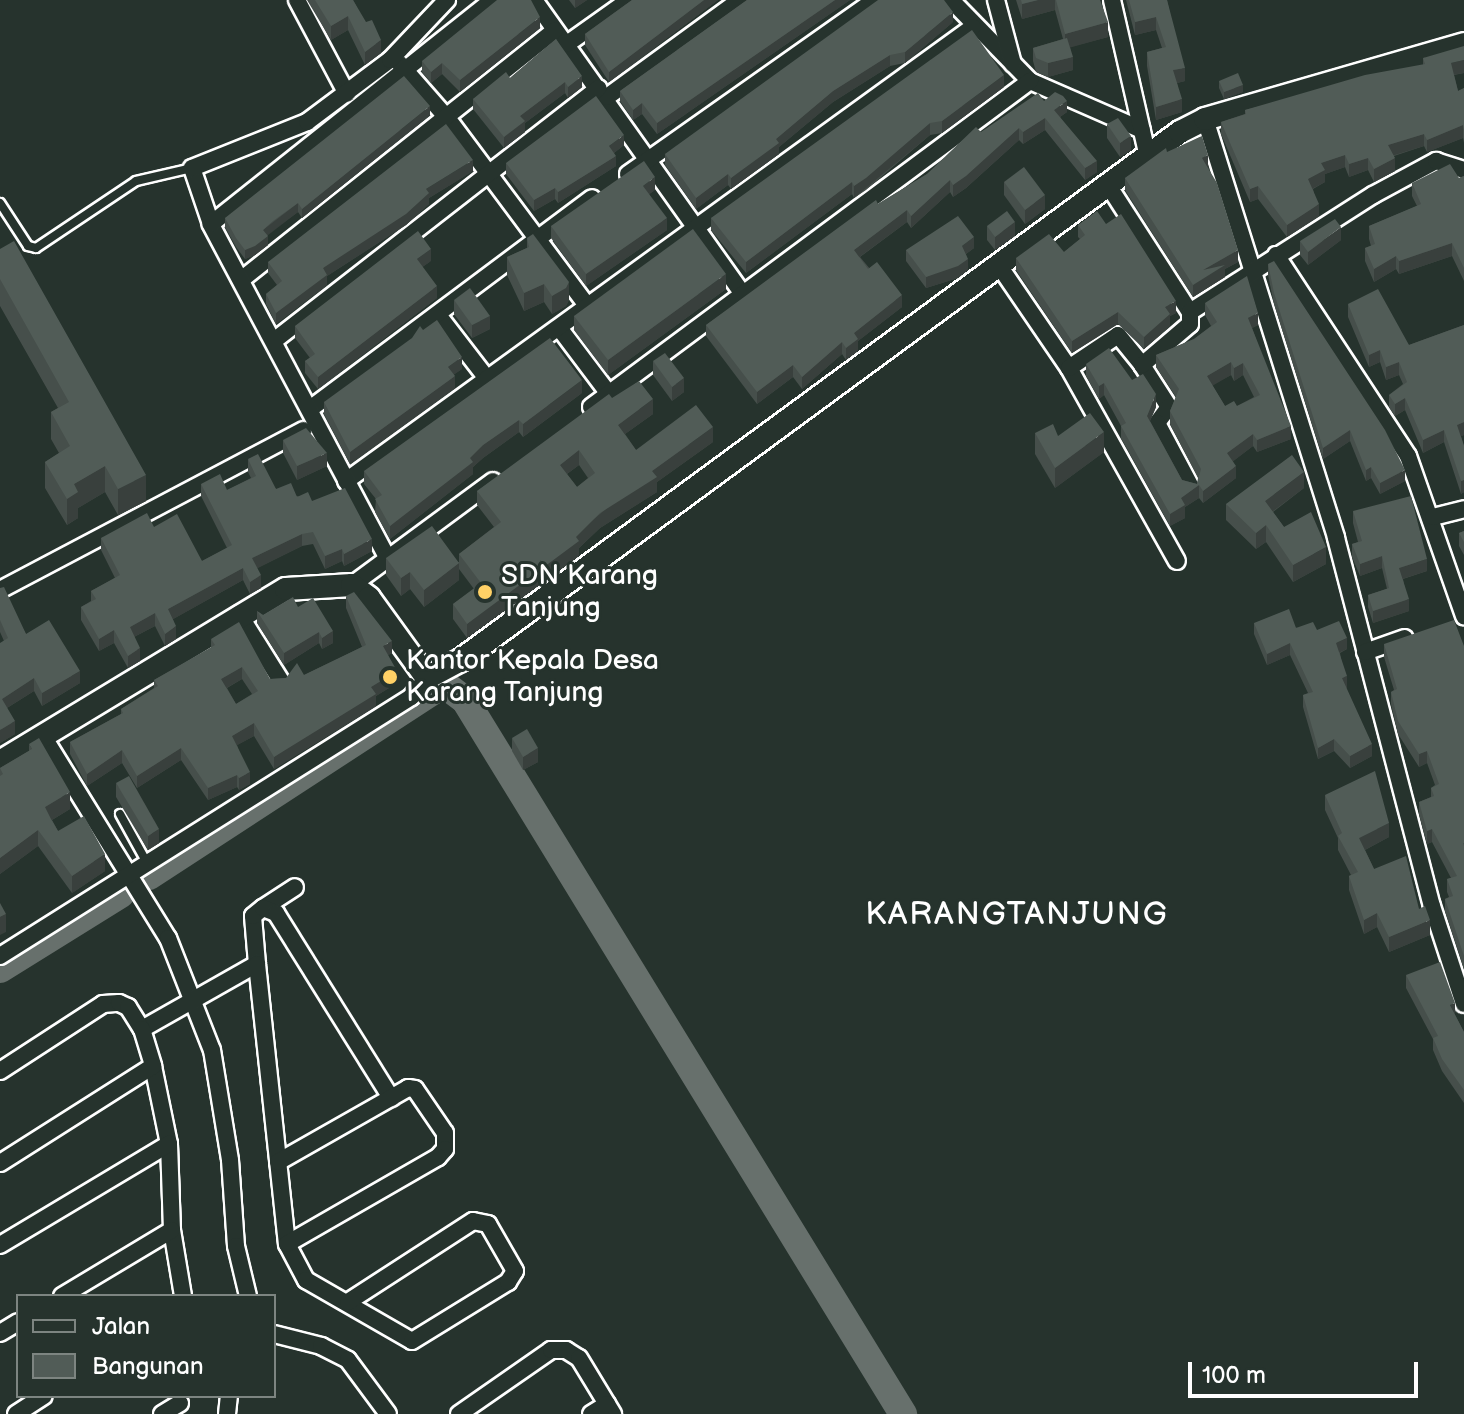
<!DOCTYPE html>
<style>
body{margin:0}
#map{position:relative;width:1464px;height:1414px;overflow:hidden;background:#26332d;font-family:"Balsamiq Sans",sans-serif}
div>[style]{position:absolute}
.river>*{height:28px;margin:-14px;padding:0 14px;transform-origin:14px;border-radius:14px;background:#67706c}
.roads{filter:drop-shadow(2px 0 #fff) drop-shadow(-2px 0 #fff) drop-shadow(0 2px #fff) drop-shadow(0 -2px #fff)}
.lane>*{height:8px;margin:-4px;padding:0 4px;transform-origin:4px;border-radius:4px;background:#26332d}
.street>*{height:16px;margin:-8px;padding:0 8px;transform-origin:8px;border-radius:8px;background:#26332d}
.secondary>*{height:22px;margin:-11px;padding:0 11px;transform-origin:11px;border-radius:11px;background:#26332d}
.wall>*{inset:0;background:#464f4b}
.shaded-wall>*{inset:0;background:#39403d}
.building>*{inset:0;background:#515c57}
.dots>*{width:22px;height:22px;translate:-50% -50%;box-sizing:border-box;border:4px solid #26332d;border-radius:50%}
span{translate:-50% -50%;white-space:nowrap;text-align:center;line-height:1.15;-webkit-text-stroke:6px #26332d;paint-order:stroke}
.poi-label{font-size:28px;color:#fff}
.left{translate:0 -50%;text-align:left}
.quarter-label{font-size:32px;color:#fff;letter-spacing:2px}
.legend{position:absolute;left:16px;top:1294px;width:260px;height:104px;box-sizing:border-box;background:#26332d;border:2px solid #7d8581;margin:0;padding:10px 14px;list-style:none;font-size:24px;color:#fff}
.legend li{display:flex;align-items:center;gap:16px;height:40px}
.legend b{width:40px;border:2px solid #7d8581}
.scale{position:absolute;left:1188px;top:1362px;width:230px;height:36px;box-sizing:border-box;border:4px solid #fff;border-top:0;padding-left:10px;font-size:24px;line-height:28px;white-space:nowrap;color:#fff;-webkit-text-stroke:6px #26332d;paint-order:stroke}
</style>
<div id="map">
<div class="river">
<div style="left:149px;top:876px;width:348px;rotate:-33.1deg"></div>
<div style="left:440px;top:686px;width:9px;rotate:13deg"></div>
<div style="left:449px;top:688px;width:20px;rotate:37deg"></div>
<div style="left:465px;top:700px;width:838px;rotate:58.47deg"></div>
<div style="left:0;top:969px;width:142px;rotate:-31.8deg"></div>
</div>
<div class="roads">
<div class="lane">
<div style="left:0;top:203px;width:51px;rotate:56.9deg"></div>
<div style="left:28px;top:246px;width:8px;rotate:14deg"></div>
<div style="left:36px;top:248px;width:120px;rotate:-33.8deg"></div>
<div style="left:136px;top:181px;width:57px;rotate:-13.1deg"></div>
<div style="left:120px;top:814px;width:56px;rotate:61.1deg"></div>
</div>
<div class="street">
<div style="left:297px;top:0;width:106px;rotate:62deg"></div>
<div style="left:534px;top:0;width:361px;rotate:54.6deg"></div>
<div style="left:951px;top:0;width:113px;rotate:45.7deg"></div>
<div style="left:1030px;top:81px;width:122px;rotate:23.6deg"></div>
<div style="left:996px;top:0;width:66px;rotate:75.1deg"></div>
<div style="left:1112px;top:0;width:157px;rotate:77.1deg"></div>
<div style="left:567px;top:44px;width:76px;rotate:-35.4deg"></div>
<div style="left:399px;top:63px;width:74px;rotate:48.8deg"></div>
<div style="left:448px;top:119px;width:234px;rotate:53.3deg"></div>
<div style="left:607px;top:97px;width:165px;rotate:-36.1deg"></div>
<div style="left:1205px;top:119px;width:439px;rotate:72.6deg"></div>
<div style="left:1336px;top:538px;width:380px;rotate:75.4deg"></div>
<div style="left:1432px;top:906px;width:103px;rotate:71.9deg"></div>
<div style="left:628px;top:174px;width:302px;rotate:-35.2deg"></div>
<div style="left:1108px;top:185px;width:151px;rotate:57.2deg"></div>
<div style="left:211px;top:224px;width:59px;rotate:-108.7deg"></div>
<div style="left:192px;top:168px;width:124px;rotate:-21.8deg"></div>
<div style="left:307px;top:122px;width:104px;rotate:-36.8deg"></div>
<div style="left:390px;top:60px;width:83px;rotate:-46.5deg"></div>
<div style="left:1276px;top:255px;width:240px;rotate:56.7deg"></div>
<div style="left:1408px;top:456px;width:170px;rotate:70.7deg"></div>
<div style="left:1000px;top:267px;width:122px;rotate:55.7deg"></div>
<div style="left:1069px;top:368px;width:221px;rotate:60.8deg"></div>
<div style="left:241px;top:280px;width:401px;rotate:-38.5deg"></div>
<div style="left:438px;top:315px;width:82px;rotate:52.4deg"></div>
<div style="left:560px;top:329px;width:81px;rotate:53deg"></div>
<div style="left:275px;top:340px;width:410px;rotate:-37.9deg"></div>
<div style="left:1142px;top:365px;width:50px;rotate:57.3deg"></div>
<div style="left:1169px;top:407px;width:20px;rotate:127deg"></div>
<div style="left:1157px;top:423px;width:72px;rotate:62deg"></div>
<div style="left:1069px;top:368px;width:59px;rotate:-34deg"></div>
<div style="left:1118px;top:335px;width:38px;rotate:51deg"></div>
<div style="left:1142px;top:365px;width:63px;rotate:-40.5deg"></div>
<div style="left:1190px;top:324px;width:12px;rotate:-90deg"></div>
<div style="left:1190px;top:312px;width:217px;rotate:-32.6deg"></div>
<div style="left:1373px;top:195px;width:72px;rotate:-28.4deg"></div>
<div style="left:1436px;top:161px;width:29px;rotate:18deg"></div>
<div style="left:591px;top:407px;width:547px;rotate:-36.6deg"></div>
<div style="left:310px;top:409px;width:352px;rotate:-36.8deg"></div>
<div style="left:346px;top:481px;width:774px;rotate:-35.91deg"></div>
<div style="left:1433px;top:517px;width:32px;rotate:-14deg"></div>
<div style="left:388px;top:559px;width:379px;rotate:-117.9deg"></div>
<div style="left:211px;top:224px;width:360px;rotate:-38.5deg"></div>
<div style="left:352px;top:585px;width:175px;rotate:-36.4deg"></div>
<div style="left:0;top:590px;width:343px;rotate:-27.8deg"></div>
<div style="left:239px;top:614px;width:79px;rotate:57.9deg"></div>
<div style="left:1365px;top:652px;width:42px;rotate:-19.3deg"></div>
<div style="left:43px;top:736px;width:238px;rotate:58.3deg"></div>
<div style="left:168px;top:938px;width:120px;rotate:68.6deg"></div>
<div style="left:212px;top:1050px;width:111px;rotate:80.7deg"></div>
<div style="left:230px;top:1160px;width:86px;rotate:86deg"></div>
<div style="left:236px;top:1246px;width:51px;rotate:76.5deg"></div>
<div style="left:263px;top:908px;width:38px;rotate:-33deg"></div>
<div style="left:0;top:956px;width:486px;rotate:-32.2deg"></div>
<div style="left:411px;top:697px;width:25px;rotate:-50deg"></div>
<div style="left:257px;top:964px;width:48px;rotate:-94.8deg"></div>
<div style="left:253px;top:916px;width:13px;rotate:-39deg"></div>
<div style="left:263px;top:908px;width:14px;rotate:21deg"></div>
<div style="left:276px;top:913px;width:218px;rotate:58.1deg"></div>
<div style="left:142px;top:1029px;width:132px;rotate:-29.5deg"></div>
<div style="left:257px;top:964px;width:282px;rotate:83.9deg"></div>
<div style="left:287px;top:1244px;width:41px;rotate:62.2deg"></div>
<div style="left:306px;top:1280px;width:122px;rotate:29.9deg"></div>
<div style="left:412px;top:1341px;width:113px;rotate:-31.6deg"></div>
<div style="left:508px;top:1282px;width:13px;rotate:-58deg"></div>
<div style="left:515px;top:1271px;width:54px;rotate:-119.9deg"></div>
<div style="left:488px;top:1224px;width:15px;rotate:-169deg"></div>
<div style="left:473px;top:1221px;width:149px;rotate:147.1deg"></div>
<div style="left:153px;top:1066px;width:80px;rotate:78.4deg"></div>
<div style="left:169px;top:1144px;width:86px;rotate:88deg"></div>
<div style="left:172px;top:1230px;width:67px;rotate:80.5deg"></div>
<div style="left:0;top:1071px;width:123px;rotate:-33deg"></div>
<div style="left:103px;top:1004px;width:16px;rotate:-4deg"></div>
<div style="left:119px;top:1003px;width:10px;rotate:24deg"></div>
<div style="left:128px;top:1007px;width:26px;rotate:58deg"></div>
<div style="left:142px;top:1029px;width:39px;rotate:73deg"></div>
<div style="left:153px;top:1066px;width:181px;rotate:147.6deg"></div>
<div style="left:278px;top:1162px;width:150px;rotate:-29.6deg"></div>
<div style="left:408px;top:1088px;width:7px;rotate:8deg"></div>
<div style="left:415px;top:1089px;width:53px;rotate:55.7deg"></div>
<div style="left:445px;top:1133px;width:16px;rotate:90deg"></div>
<div style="left:445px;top:1149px;width:11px;rotate:131deg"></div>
<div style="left:438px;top:1157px;width:174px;rotate:150.1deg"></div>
<div style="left:0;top:1245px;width:197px;rotate:-30.9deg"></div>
<div style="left:62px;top:1296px;width:128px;rotate:-31deg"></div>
<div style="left:0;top:1333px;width:21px;rotate:-31deg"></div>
<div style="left:274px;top:1334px;width:49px;rotate:14.3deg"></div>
<div style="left:321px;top:1346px;width:30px;rotate:27deg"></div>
<div style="left:348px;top:1360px;width:67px;rotate:53.5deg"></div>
<div style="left:16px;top:1414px;width:33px;rotate:-33deg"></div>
<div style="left:162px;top:1414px;width:21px;rotate:-31deg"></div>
<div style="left:227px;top:1414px;width:18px;rotate:-84deg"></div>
<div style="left:459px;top:1414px;width:112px;rotate:-34.8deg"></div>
<div style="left:551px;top:1350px;width:15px"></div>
<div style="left:566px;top:1350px;width:15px;rotate:32deg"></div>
<div style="left:579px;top:1358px;width:66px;rotate:58.7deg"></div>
<div style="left:591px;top:1414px;width:19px;rotate:-32deg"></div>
</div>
<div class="secondary">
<div style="left:0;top:762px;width:334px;rotate:-31.2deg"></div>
<div style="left:286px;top:589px;width:66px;rotate:-3.5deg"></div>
<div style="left:352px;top:585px;width:21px;rotate:37deg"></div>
<div style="left:369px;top:598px;width:99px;rotate:54.1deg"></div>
<div style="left:427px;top:678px;width:38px;rotate:-28deg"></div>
<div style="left:461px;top:660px;width:892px;rotate:-36.29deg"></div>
<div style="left:1180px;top:132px;width:28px;rotate:-27deg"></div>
<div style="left:1205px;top:119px;width:270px;rotate:-16.1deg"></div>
</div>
</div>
<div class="wall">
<div style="clip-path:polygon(307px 0,353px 0,381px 53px,365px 65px,348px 30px,331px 40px)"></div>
<div style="clip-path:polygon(569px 0,587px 0,575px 8px)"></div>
<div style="clip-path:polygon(632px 0,718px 0,609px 82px,585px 45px,585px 34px)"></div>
<div style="clip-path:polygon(747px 0,850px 0,657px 134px,642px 114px,633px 120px,620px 101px,620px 91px)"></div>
<div style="clip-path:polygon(1016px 0,1100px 0,1108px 37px,1070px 47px,1073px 70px,1048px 77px,1036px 72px,1033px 61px,1033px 48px,1063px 39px,1055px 10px,1022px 19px)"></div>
<div style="clip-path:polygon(1126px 0,1167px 0,1185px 81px,1177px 83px,1182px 112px,1156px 120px,1147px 66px,1147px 52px,1162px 48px,1156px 30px,1135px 35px)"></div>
<div style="clip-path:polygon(953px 22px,905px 63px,890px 66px,833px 102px,779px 147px,779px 154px,731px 189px,728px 185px,696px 209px,665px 165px,665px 154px)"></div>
<div style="clip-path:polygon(540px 28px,460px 92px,442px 74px,431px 83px,422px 72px,422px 61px)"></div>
<div style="clip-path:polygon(556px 39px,582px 87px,568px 98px,565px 93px,525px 123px,525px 132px,504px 148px,473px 109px,473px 99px,510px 78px)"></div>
<div style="clip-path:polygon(1423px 58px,1464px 73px,1454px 75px,1458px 91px,1464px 88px,1464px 143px,1463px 138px,1427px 152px,1424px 146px,1394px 156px,1395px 171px,1374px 182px,1368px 170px,1349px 177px,1345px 167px,1325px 174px,1325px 182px,1313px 189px,1319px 216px,1287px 237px,1258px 199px,1250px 202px,1221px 134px,1221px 122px,1245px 114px,1245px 110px,1423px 65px)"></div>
<div style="clip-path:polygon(1219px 81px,1243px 92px,1224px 99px,1219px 88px)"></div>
<div style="clip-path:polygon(1004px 87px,942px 133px,930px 135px,866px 190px,854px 198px,852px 194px,746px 273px,711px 230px,711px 218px)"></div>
<div style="clip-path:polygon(1044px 101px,1067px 112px,1060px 117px,1097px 172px,1085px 180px,1045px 130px,1023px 144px,1019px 140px,966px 188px,953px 197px,950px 192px,911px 228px,907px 222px,860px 257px,902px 307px,858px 341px,858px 351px,846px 360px,842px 354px,802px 389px,793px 377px,757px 404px,706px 336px,706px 325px,878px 204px,927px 174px,981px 132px)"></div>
<div style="clip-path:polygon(430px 115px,302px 218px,298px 212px,273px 230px,267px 235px,268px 245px,255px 255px,245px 259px,236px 247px,225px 227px,225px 218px)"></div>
<div style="clip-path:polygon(1107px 124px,1131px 150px,1120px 157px,1107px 138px)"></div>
<div style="clip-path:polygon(624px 145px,614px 153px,616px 166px,558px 203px,555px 199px,534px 211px,506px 174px,506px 163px)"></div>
<div style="clip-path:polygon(1167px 152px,1208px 167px,1238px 262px,1225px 269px,1225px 277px,1193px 297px,1125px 190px,1125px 178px)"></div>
<div style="clip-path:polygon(473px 171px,429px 198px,429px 204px,406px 225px,327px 276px,327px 285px,276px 324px,266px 304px,266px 294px,277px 285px,268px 273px,268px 262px)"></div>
<div style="clip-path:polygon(1464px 176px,1464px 281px,1452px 256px,1399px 274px,1396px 269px,1374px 282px,1365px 261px,1365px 248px,1371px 246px,1369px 239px,1369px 226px,1417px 206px,1412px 196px,1412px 183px,1459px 178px)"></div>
<div style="clip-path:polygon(1004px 182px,1045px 209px,1025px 224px,1004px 195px)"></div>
<div style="clip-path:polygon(655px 190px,649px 194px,667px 230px,586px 286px,551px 238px,551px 226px)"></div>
<div style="clip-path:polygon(1106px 224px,1176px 313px,1170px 316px,1170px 326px,1144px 349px,1118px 324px,1072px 353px,1016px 270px,1016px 258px,1064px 252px,1080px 239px,1078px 237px,1078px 225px)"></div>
<div style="clip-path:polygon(987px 226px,1015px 236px,995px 250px,987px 240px)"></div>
<div style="clip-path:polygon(527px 238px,569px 300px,566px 306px,552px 314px,544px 302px,524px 311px,507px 275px,507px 257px,527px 248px)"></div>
<div style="clip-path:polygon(1341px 240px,1308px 265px,1300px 255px,1300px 241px)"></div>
<div style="clip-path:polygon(974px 248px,966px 254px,968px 270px,958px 278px,926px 288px,906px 261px,906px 250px)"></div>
<div style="clip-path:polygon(0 249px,146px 501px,118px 515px,105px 492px,78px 508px,78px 518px,67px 525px,45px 488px,45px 462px,59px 453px,51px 439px,51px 412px,58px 408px,0 306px)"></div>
<div style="clip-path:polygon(431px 261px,422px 267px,437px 298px,318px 389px,305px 373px,305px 361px,310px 358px,295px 338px,295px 326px)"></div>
<div style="clip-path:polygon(1268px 264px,1405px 481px,1380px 494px,1371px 478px,1366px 481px,1350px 441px,1323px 459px,1274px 304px,1268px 275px)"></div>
<div style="clip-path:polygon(726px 289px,608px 375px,574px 330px,574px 316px)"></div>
<div style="clip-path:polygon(454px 300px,490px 329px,472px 338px,454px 314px)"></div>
<div style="clip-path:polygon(evenodd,1205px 303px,1258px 325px,1252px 328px,1291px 439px,1257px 452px,1253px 446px,1233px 461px,1236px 478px,1203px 503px,1199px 498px,1185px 507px,1185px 518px,1170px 526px,1121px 438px,1121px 426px,1104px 395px,1099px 399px,1086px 376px,1086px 364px,1132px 380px,1156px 407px,1150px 421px,1182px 480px,1197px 484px,1198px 478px,1170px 424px,1170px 411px,1176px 397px,1156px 367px,1156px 355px,1194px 339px,1211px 326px,1205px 315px,1205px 303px,1231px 375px,1234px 381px,1243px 375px,1254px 397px,1237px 406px,1225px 406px,1212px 385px,1231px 375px)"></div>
<div style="clip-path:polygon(1348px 304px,1409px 345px,1464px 325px,1464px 435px,1461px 436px,1464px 446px,1464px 492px,1461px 494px,1444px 442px,1423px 453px,1405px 410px,1395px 416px,1389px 407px,1389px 395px,1403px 384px,1399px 375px,1386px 380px,1380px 362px,1369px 367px,1348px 317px)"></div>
<div style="clip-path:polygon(653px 361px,684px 392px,672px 401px,653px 375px)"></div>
<div style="clip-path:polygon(462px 369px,454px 374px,455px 388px,350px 464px,324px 414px,324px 402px)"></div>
<div style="clip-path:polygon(582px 393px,523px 437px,519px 432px,483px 458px,473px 467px,473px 474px,390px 539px,375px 512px,376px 499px,364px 484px,364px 471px)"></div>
<div style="clip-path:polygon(evenodd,612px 398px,653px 414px,625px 434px,636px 450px,713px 442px,657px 482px,657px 492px,600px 528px,579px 548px,579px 556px,467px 638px,453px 619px,453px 604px,474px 589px,459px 569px,459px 580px,424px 607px,410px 589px,401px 596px,386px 575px,386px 558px,459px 562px,459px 554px,494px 527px,477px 505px,477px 491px,612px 398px,579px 465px,588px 478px,577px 487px,567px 474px,579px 465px)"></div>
<div style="clip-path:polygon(1035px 433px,1058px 436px,1104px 452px,1055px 488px,1035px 454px)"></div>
<div style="clip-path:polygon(283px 440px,327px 466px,297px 480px,283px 453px)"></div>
<div style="clip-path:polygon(248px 459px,276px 489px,312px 501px,372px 551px,344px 566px,342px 561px,325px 569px,313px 544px,302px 546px,257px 568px,261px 588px,250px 594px,243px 580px,173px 619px,176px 639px,165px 646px,155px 626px,134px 637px,140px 661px,128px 668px,114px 643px,99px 651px,81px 620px,81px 607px,91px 601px,91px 591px,115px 578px,101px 550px,101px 538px,154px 527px,202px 561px,227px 548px,201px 496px,201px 484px,227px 490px,251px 478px,248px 472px)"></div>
<div style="clip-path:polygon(1304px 488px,1273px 512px,1284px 527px,1326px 564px,1293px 582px,1266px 542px,1256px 549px,1226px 520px,1226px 504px)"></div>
<div style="clip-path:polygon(1353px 511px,1427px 571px,1403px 579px,1409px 611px,1373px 623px,1368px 607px,1368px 595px,1387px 589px,1382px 568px,1360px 576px,1352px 557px,1352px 544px,1358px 542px,1353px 523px)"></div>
<div style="clip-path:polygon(1464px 531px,1464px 555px,1459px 546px,1459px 533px)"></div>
<div style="clip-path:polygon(0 588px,26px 634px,80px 683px,42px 706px,34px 691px,7px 708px,15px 734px,0 743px,4px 641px,0 632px)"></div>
<div style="clip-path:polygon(evenodd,346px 596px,392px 653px,388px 655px,397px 683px,376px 696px,376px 706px,274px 769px,254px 736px,237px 745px,250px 784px,239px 790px,237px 787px,208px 800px,181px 760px,137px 788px,122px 763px,87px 786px,70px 754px,70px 742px,121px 714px,121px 709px,154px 688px,154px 680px,211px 648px,211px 639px,270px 679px,286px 678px,304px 675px,362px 647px,346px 608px,346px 596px,242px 679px,252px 694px,236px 704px,227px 688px,242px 679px)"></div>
<div style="clip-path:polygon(298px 607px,333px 643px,322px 649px,319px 643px,284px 665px,257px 623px,257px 611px,263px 615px)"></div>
<div style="clip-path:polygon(1254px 623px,1317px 630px,1347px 649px,1340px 653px,1346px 688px,1372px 756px,1350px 768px,1334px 751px,1318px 759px,1303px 707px,1303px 695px,1308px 693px,1290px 655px,1267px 665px,1254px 634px)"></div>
<div style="clip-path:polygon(1384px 644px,1464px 646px,1464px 969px,1445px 911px,1445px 899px,1449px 897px,1447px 892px,1447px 879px,1451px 878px,1432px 842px,1427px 844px,1419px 814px,1419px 802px,1431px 797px,1431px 788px,1435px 785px,1427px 763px,1419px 767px,1398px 734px,1391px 704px,1391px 692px,1394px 690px,1384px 657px)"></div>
<div style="clip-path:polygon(512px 738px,538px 762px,523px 770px,512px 751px)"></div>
<div style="clip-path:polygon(29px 744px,70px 809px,52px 820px,58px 831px,105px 871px,72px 893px,38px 846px,0 874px,0 768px,29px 751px)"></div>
<div style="clip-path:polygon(116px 783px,159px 843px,148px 850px,116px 797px)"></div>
<div style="clip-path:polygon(1325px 795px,1389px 837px,1365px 850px,1374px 869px,1419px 909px,1430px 935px,1389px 952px,1377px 927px,1364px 934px,1349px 890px,1349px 876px,1351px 875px,1338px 850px,1338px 838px,1325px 810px)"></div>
<div style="clip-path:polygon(1406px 975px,1455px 1015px,1464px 1032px,1464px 1103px,1442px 1071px,1433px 1050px,1433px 1039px,1406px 988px)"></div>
</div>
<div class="shaded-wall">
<div style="clip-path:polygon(575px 0,587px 0,575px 8px)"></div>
<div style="clip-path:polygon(704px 0,718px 0,609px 82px,609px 72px)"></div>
<div style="clip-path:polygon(835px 0,850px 0,657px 134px,657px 123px)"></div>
<div style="clip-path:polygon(1038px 0,1055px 0,1055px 10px,1022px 19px,1022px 4px)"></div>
<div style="clip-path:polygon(953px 12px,953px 22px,905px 63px,905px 52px)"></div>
<div style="clip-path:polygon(348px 16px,348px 30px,331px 40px,331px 26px)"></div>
<div style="clip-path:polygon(540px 17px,540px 28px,460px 92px,460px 80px)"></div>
<div style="clip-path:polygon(1156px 17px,1156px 30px,1135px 35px,1135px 22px)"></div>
<div style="clip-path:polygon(1108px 22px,1108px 37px,1065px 49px,1065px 34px)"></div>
<div style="clip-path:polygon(381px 40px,381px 53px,365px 65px,365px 52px)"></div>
<div style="clip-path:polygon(890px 55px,890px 66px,833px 102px,779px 147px,779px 154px,731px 189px,731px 178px,776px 139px,833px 91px)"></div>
<div style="clip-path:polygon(1073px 57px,1073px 70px,1048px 77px,1048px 63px)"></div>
<div style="clip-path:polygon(1464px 60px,1464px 73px,1451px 75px,1451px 63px)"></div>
<div style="clip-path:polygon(442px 63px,442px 74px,431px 83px,431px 72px)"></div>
<div style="clip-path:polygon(1185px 68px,1185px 81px,1173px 84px,1173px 70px)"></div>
<div style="clip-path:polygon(1004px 75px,1004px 87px,942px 133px,942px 121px)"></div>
<div style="clip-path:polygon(582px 76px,582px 87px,568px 98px,568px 87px)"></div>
<div style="clip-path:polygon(565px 82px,565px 93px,525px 123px,525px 132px,504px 148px,504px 137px,520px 116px)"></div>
<div style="clip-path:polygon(1243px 85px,1243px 92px,1224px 99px,1224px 92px)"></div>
<div style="clip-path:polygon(1182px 99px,1182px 112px,1156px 120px,1156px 107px)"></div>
<div style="clip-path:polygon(1067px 101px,1067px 112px,1054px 121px,1054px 110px)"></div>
<div style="clip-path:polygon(642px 103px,642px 114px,633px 120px,633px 110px)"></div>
<div style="clip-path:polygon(430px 106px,430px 115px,302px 218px,302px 209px)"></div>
<div style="clip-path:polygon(1045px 118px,1045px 130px,1023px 144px,1023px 132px)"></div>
<div style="clip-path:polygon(930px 123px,930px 135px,854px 198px,854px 186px)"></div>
<div style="clip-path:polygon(1463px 125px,1463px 138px,1427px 152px,1427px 140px)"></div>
<div style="clip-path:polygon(1019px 128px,1019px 140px,966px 188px,953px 197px,953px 185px)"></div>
<div style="clip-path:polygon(1424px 134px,1424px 146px,1388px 157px,1388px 145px)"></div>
<div style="clip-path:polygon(624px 135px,624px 145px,609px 157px,609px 146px)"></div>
<div style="clip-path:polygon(1131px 136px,1131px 150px,1120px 157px,1120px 143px)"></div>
<div style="clip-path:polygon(1208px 155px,1208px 167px,1202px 170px,1202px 158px)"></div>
<div style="clip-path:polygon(1345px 155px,1345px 167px,1325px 174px,1325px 182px,1308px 191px,1308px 179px,1321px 163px)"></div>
<div style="clip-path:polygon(616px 156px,616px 166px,558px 203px,558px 192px)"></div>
<div style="clip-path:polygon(1368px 158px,1368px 170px,1349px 177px,1349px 164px)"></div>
<div style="clip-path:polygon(1395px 158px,1395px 171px,1374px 182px,1374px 169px)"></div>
<div style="clip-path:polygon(473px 160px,473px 171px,429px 198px,429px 204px,406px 225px,327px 276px,327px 285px,276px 324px,276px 313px,323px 268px,426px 189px)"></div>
<div style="clip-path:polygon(1097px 161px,1097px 172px,1085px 180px,1085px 168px)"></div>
<div style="clip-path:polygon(728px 174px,728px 185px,696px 209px,696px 198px)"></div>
<div style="clip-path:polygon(655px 177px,655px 190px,643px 199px,643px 186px)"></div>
<div style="clip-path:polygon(950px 180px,950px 192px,911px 228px,911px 216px)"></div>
<div style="clip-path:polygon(852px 182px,852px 194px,746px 273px,746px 262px)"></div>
<div style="clip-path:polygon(1258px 186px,1258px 199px,1250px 202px,1250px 189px)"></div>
<div style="clip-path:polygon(555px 188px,555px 199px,534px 211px,534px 200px)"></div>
<div style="clip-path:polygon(1045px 195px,1045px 209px,1025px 224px,1025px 210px)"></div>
<div style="clip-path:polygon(298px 203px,298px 212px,263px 239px,263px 230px)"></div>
<div style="clip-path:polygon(1319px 204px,1319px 216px,1287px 237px,1287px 225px)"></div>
<div style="clip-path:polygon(907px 210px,907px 222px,854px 261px,854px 250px)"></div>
<div style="clip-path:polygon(667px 218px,667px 230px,586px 286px,586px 274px)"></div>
<div style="clip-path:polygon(1015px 222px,1015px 236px,995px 250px,995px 237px)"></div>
<div style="clip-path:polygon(1341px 227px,1341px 240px,1308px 265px,1308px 252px)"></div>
<div style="clip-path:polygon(268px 236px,268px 245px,255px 255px,245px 259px,245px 250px)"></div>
<div style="clip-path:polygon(974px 237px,974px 248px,962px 257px,962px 246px)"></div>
<div style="clip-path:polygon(1452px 243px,1452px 256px,1399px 274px,1399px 261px)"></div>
<div style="clip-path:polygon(431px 249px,431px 261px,417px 271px,417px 259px)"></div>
<div style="clip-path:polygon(1238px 250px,1238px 262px,1225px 269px,1225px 277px,1193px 297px,1193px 285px,1203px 270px)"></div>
<div style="clip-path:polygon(1396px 256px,1396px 269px,1374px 282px,1374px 269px)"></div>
<div style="clip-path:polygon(968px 259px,968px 270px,958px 278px,926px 288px,926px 277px)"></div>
<div style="clip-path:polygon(726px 274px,726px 289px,608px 375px,608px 360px)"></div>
<div style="clip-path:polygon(569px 282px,569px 300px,566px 306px,552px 314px,552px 296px)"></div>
<div style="clip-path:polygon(544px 284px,544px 302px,524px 311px,524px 293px)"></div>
<div style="clip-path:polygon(437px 286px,437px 298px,318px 389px,318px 377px)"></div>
<div style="clip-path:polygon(902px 295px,902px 307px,858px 341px,858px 351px,846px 360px,846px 348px,854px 333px)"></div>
<div style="clip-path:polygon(1176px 301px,1176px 313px,1170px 316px,1170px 326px,1144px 349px,1144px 337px,1165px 307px)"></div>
<div style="clip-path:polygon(1118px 312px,1118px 324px,1072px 353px,1072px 341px)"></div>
<div style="clip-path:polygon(1258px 313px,1258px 325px,1248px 330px,1248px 318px)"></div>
<div style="clip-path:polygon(490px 316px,490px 329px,472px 338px,472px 325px)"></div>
<div style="clip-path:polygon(842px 342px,842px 354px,802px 389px,802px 377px)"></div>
<div style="clip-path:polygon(1380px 350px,1380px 362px,1369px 367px,1369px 355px)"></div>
<div style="clip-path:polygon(462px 357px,462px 369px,448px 379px,448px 367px)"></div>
<div style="clip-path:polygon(1231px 362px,1231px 375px,1207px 389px,1207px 376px)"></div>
<div style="clip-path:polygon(1399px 362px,1399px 375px,1386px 380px,1386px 367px)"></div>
<div style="clip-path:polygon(1243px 363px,1243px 375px,1234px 381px,1234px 368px)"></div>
<div style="clip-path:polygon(793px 365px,793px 377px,757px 404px,757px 392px)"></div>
<div style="clip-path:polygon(455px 376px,455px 388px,350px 464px,350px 452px)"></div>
<div style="clip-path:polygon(684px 378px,684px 392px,672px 401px,672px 387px)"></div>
<div style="clip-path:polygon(582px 380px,582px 393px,523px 437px,523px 424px)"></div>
<div style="clip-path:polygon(1104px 383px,1104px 395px,1099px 399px,1099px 386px)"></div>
<div style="clip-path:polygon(1156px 394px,1156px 407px,1147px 428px,1147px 416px)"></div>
<div style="clip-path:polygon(1405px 398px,1405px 410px,1395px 416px,1395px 404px)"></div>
<div style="clip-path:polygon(653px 399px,653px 414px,618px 439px,618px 425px)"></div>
<div style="clip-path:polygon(519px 420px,519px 432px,483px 458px,473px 467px,473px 474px,390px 539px,390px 526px,483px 445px)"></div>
<div style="clip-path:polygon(1464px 422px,1464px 435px,1457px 438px,1457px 425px)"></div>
<div style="clip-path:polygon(1291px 426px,1291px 439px,1257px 452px,1257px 440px)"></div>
<div style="clip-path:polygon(713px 427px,713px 442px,657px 482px,657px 492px,600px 528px,579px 548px,579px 556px,467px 638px,467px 624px,652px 471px)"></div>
<div style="clip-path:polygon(1350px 430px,1350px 441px,1323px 459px,1323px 448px)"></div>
<div style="clip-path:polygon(1444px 430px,1444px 442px,1423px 453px,1423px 440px)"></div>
<div style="clip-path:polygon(1104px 432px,1104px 452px,1055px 488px,1055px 468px)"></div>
<div style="clip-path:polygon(1253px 434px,1253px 446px,1227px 466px,1227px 453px)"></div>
<div style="clip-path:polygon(579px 450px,579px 465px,560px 479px,560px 465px)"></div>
<div style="clip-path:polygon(327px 453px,327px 466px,297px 480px,297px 466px)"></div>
<div style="clip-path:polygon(105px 466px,105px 492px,78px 508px,78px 518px,67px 525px,67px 499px,74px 484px)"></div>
<div style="clip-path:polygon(1236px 466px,1236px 478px,1203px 503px,1203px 491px)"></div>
<div style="clip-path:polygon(1371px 467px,1371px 478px,1366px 481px,1366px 470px)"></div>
<div style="clip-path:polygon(1405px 470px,1405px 481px,1380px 494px,1380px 483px)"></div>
<div style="clip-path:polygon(1304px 472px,1304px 488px,1265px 517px,1265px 501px)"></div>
<div style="clip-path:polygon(146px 475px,146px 501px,118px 515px,118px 489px)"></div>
<div style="clip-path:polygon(1464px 480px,1464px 492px,1461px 494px,1461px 481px)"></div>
<div style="clip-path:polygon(1199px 485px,1199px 498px,1185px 507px,1185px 518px,1170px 526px,1170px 514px,1181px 498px)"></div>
<div style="clip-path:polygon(1266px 525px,1266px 542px,1256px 549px,1256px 533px)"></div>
<div style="clip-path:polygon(302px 534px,302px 546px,252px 571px,252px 558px)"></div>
<div style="clip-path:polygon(372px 539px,372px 551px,344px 566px,344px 554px)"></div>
<div style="clip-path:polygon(1326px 547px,1326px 564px,1293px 582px,1293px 565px)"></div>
<div style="clip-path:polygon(342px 549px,342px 561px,325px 569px,325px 556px)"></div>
<div style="clip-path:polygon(1382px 556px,1382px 568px,1360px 576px,1360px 564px)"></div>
<div style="clip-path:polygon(1427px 559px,1427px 571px,1399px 580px,1399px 568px)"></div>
<div style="clip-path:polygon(459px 563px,459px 580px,424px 607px,424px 590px)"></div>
<div style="clip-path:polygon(243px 568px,243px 580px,168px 622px,168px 609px)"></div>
<div style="clip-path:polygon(410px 572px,410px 589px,401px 596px,401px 578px)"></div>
<div style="clip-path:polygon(261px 575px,261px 588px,250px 594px,250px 582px)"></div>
<div style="clip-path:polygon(1409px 599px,1409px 611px,1373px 623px,1373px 611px)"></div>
<div style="clip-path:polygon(155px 613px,155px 626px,130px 639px,130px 627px)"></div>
<div style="clip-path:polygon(176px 626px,176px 639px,165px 646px,165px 634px)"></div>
<div style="clip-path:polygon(114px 630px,114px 643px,99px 651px,99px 639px)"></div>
<div style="clip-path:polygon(333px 631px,333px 643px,322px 649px,322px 638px)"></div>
<div style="clip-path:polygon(319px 632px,319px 643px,284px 665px,284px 653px)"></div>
<div style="clip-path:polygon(1347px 638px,1347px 649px,1336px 654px,1336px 643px)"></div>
<div style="clip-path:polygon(392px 641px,392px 653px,383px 658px,383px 646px)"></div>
<div style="clip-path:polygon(1290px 643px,1290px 655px,1267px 665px,1267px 654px)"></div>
<div style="clip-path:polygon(140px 648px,140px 661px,128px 668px,128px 656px)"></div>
<div style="clip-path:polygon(242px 667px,242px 679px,221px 691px,221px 679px)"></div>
<div style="clip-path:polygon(80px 671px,80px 683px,42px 706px,42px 693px)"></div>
<div style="clip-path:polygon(397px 671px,397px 683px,376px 696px,376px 706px,274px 769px,274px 757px,371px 687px)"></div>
<div style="clip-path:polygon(1347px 676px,1347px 688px,1342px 690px,1342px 678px)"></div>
<div style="clip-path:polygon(34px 678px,34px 691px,2px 711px,2px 699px)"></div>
<div style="clip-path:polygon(15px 721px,15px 734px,0 743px,0 730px)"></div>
<div style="clip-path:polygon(254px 723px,254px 736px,232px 748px,232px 736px)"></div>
<div style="clip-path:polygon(1334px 739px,1334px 751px,1318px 759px,1318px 748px)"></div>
<div style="clip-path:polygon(1372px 744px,1372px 756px,1350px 768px,1350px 756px)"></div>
<div style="clip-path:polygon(181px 748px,181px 760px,137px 788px,137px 776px)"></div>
<div style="clip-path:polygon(538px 748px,538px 762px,523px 770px,523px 757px)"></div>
<div style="clip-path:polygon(122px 750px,122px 763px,87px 786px,87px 774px)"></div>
<div style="clip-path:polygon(1427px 751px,1427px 763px,1419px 767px,1419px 754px)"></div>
<div style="clip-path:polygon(250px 772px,250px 784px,239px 790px,239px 778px)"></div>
<div style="clip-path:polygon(237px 775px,237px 787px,208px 800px,208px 788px)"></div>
<div style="clip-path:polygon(70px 792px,70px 809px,45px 824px,45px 807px)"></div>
<div style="clip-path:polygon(1389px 823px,1389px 837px,1359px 853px,1359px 838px)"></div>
<div style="clip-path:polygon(159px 829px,159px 843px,148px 850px,148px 836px)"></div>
<div style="clip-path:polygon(1432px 829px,1432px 842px,1427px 844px,1427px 831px)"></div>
<div style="clip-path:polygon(38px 830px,38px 846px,0 874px,0 858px)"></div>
<div style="clip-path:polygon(105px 854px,105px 871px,72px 893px,72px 876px)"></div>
<div style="clip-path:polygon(1377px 913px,1377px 927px,1364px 934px,1364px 920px)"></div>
<div style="clip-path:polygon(6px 914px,6px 932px,0 935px,0 917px)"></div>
<div style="clip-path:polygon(1430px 920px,1430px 935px,1389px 952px,1389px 937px)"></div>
<div style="clip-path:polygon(1455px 1003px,1455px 1015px,1450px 1005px)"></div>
</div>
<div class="building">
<div style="clip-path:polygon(315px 0,353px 0,366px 22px,372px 20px,381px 40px,365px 52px,348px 16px,331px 26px)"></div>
<div style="clip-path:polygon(497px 0,531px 0,540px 17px,460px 80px,442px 63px,431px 72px,422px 61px)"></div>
<div style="clip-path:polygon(632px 0,704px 0,609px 72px,585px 34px)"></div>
<div style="clip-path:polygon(747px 0,835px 0,657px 123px,642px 103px,633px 110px,620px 91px)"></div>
<div style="clip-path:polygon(878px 0,944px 0,953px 12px,905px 52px,890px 55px,833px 91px,776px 139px,779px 143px,731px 178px,728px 174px,696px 198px,665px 154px)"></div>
<div style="clip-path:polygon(1021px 0,1038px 0,1022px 4px)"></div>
<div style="clip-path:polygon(1056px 0,1100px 0,1108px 22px,1065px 34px)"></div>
<div style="clip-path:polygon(1129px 0,1167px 0,1185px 68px,1173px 70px,1182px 99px,1156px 107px,1147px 52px,1166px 47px,1156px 17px,1135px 22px)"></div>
<div style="clip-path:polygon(972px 30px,1004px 75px,942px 121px,930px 123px,866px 178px,854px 186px,852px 182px,746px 262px,711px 218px)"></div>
<div style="clip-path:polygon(1067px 38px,1073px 57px,1048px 63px,1036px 58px,1033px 48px)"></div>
<div style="clip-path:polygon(556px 39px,582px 76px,568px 87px,565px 82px,520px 116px,525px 121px,504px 137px,473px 99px,506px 72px,510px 78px)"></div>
<div style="clip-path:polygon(1464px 46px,1464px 60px,1451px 63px,1458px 91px,1464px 88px,1464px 130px,1463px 125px,1427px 140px,1424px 134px,1388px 145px,1395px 158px,1374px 169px,1368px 158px,1349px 164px,1345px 155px,1321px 163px,1325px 170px,1308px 179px,1319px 204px,1287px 225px,1258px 186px,1250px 189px,1221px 122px,1246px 114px,1245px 110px,1365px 75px,1425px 64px,1423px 58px)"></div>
<div style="clip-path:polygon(1238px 73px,1243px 85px,1224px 92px,1219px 81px)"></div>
<div style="clip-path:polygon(404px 76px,430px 106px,302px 209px,298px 203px,273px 221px,263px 230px,268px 236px,255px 246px,245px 250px,236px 238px,225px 218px)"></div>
<div style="clip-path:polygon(1055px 92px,1063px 96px,1067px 101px,1054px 110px,1097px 161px,1085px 168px,1045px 118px,1023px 132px,1019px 128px,966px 176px,953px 185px,950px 180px,911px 216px,907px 210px,854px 250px,868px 269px,877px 262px,902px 295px,854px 333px,858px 339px,846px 348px,842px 342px,802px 377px,793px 365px,757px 392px,706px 325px,876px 200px,878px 204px,927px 174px,976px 127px,981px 132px,1038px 93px,1044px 101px)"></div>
<div style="clip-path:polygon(596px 96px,624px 135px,609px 146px,616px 156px,558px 192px,555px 188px,534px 200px,506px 163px)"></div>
<div style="clip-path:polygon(1118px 118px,1131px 136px,1120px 143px,1107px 124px)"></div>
<div style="clip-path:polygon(446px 124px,473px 160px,426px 189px,429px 193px,406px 214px,323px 268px,327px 275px,276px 313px,266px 294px,282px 281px,268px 262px)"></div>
<div style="clip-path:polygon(1202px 136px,1208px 155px,1202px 158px,1217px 183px,1238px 250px,1203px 270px,1225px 265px,1193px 285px,1125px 178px,1166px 148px,1167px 152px)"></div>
<div style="clip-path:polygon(644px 161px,655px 177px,643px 186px,667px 218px,586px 274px,551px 226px)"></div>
<div style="clip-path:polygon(1450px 164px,1459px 178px,1464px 176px,1464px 268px,1452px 243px,1399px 261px,1396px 256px,1374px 269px,1365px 248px,1375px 244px,1369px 226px,1421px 204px,1412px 183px)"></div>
<div style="clip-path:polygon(1024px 167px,1045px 195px,1025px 210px,1004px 182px)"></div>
<div style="clip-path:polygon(1007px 211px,1015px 222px,995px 237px,987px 226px)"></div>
<div style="clip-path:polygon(1097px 211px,1106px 224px,1121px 214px,1176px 301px,1165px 307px,1170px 314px,1144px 337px,1118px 312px,1072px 341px,1016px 258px,1049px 234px,1064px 252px,1085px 235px,1078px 225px)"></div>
<div style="clip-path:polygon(958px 216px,974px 237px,962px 246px,968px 259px,958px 266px,926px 277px,906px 250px)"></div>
<div style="clip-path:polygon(1335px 219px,1341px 227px,1308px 252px,1300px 241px)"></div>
<div style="clip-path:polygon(693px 229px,726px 274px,608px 360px,574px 316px)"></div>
<div style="clip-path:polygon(418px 231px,431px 249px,417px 259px,437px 286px,318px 377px,305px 361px,315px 354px,295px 326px)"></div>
<div style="clip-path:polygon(533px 234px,569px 282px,566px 288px,552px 296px,544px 284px,524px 293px,507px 257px,529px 247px,527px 238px)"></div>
<div style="clip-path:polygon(14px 241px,146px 475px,118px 489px,105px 466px,74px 484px,78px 492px,67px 499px,45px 462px,70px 446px,51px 412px,69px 402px,0 279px,0 249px)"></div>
<div style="clip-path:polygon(1274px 261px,1385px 430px,1405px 470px,1380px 483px,1371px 467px,1366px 470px,1350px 430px,1323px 448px,1274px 293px,1268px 264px)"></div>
<div style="clip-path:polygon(evenodd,1247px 276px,1258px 313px,1248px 318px,1291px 426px,1257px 440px,1253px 434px,1227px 453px,1236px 466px,1203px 491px,1199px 485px,1181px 498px,1185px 505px,1170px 514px,1121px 426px,1126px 423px,1104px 383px,1099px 386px,1086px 364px,1109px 348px,1132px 380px,1143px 374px,1156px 394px,1147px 416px,1182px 480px,1197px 484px,1201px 469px,1170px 411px,1179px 389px,1156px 355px,1194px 339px,1217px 322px,1205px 303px,1247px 276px,1231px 362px,1234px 368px,1243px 363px,1260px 395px,1237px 406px,1234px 401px,1225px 406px,1207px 376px,1231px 362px)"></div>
<div style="clip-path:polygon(470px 288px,490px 316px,472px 325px,454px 300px)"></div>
<div style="clip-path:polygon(1378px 289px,1409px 345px,1464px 325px,1464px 422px,1457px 425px,1464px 446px,1464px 480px,1461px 481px,1444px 430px,1423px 440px,1405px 398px,1395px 404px,1389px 395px,1407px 382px,1399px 362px,1386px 367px,1380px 350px,1369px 355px,1348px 304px)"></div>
<div style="clip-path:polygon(437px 320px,462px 357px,448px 367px,455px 376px,350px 452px,324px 402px,412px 338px,420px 326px,423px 330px)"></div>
<div style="clip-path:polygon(550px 338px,582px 380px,523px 424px,519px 420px,483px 445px,470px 458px,473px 462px,390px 526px,375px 499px,382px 495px,364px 471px)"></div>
<div style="clip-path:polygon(665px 353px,684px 378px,672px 387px,653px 361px)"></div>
<div style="clip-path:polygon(evenodd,639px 381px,653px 399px,618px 425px,636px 450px,696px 405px,713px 427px,652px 471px,657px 477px,600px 513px,576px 537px,579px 541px,467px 624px,453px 604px,481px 583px,459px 554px,501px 522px,477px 491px,609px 394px,612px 398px,639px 381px,579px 450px,595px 473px,577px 487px,560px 465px,579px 450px)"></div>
<div style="clip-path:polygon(1090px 413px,1104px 432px,1055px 468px,1035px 433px,1053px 424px,1058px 436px)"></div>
<div style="clip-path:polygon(306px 428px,327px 453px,297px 466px,283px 440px)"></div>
<div style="clip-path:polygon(258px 454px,276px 489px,291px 483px,297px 497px,308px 492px,312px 501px,345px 488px,372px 539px,344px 554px,342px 549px,325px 556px,313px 532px,302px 534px,252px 558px,261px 575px,250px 582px,243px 568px,168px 609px,176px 626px,165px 634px,155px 613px,130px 627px,140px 648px,128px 656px,114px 630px,99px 639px,81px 607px,96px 599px,91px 591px,120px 575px,101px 538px,147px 513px,154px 527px,177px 514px,202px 561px,232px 545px,201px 484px,220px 474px,227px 490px,256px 476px,248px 459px)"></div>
<div style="clip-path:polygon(1292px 455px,1304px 472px,1265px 501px,1284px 527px,1311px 512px,1326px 547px,1293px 565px,1266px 525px,1256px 533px,1226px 504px)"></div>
<div style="clip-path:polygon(1411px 496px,1427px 559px,1399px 568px,1409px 599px,1373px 611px,1368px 595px,1389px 588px,1382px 556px,1360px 564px,1352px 544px,1362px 541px,1353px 511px)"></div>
<div style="clip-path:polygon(432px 526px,459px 563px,424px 590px,410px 572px,401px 578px,386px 558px)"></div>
<div style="clip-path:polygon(1464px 531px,1464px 542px,1459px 533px)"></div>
<div style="clip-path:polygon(4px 587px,26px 634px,49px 620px,80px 671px,42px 693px,34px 678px,2px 699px,15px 721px,0 730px,0 643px,8px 638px,0 620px,0 588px)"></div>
<div style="clip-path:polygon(evenodd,354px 592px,392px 641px,383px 646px,397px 671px,371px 687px,376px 694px,274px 757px,254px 723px,232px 736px,250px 772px,239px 778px,237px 775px,208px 788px,181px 748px,137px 776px,122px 750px,87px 774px,70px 742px,123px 713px,121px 709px,158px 686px,154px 680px,215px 645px,211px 639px,239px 622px,270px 679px,286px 678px,297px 663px,304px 675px,366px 645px,346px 596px,354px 592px,242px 667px,258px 691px,236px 704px,221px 679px,242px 667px)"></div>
<div style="clip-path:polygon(293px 597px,298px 607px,313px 598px,333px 631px,322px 638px,319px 632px,284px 653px,257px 611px,263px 615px)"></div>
<div style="clip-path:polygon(1289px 609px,1296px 628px,1313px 622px,1317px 630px,1339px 621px,1347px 638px,1336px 643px,1347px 676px,1342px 678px,1372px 744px,1350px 756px,1334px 739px,1318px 748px,1303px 695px,1313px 692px,1290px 643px,1267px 654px,1254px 623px)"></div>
<div style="clip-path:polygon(1454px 620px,1464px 646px,1464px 843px,1463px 843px,1464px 846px,1464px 956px,1445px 899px,1453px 896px,1447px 879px,1457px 876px,1432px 829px,1427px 831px,1419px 802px,1434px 796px,1431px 788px,1439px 784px,1427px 751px,1419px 754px,1398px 721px,1391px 692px,1397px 689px,1384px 644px)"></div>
<div style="clip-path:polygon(527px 729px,538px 748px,523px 757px,512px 738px)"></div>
<div style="clip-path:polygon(39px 738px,70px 792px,45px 807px,51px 819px,58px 831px,84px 816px,105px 854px,72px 876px,38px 830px,0 858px,0 776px,3px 774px,0 768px,32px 749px,29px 744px)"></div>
<div style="clip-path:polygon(1375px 771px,1389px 823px,1359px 838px,1374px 869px,1406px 856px,1419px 909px,1425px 906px,1430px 920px,1389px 937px,1377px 913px,1364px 920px,1349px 876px,1358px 872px,1338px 836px,1342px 833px,1325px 795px)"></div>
<div style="clip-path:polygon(129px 776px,159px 829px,148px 836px,116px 783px)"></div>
<div style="clip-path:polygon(0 903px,6px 914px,0 917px)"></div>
<div style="clip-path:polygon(1440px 962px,1455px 1003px,1450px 1005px,1464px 1032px,1464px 1090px,1442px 1059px,1433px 1038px,1438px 1036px,1406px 975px)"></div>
</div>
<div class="dots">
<div style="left:485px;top:592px;background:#ffd166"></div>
<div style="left:390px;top:677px;background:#ffd166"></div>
</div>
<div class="poi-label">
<span class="left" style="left:501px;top:592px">SDN Karang<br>Tanjung</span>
<span class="left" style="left:406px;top:677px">Kantor Kepala Desa<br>Karang Tanjung</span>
</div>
<div class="quarter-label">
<span style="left:1017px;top:915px">KARANGTANJUNG</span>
</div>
<ul class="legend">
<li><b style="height:10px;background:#26332d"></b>Jalan</li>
<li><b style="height:22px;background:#515c57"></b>Bangunan</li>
</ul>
<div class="scale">100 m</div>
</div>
